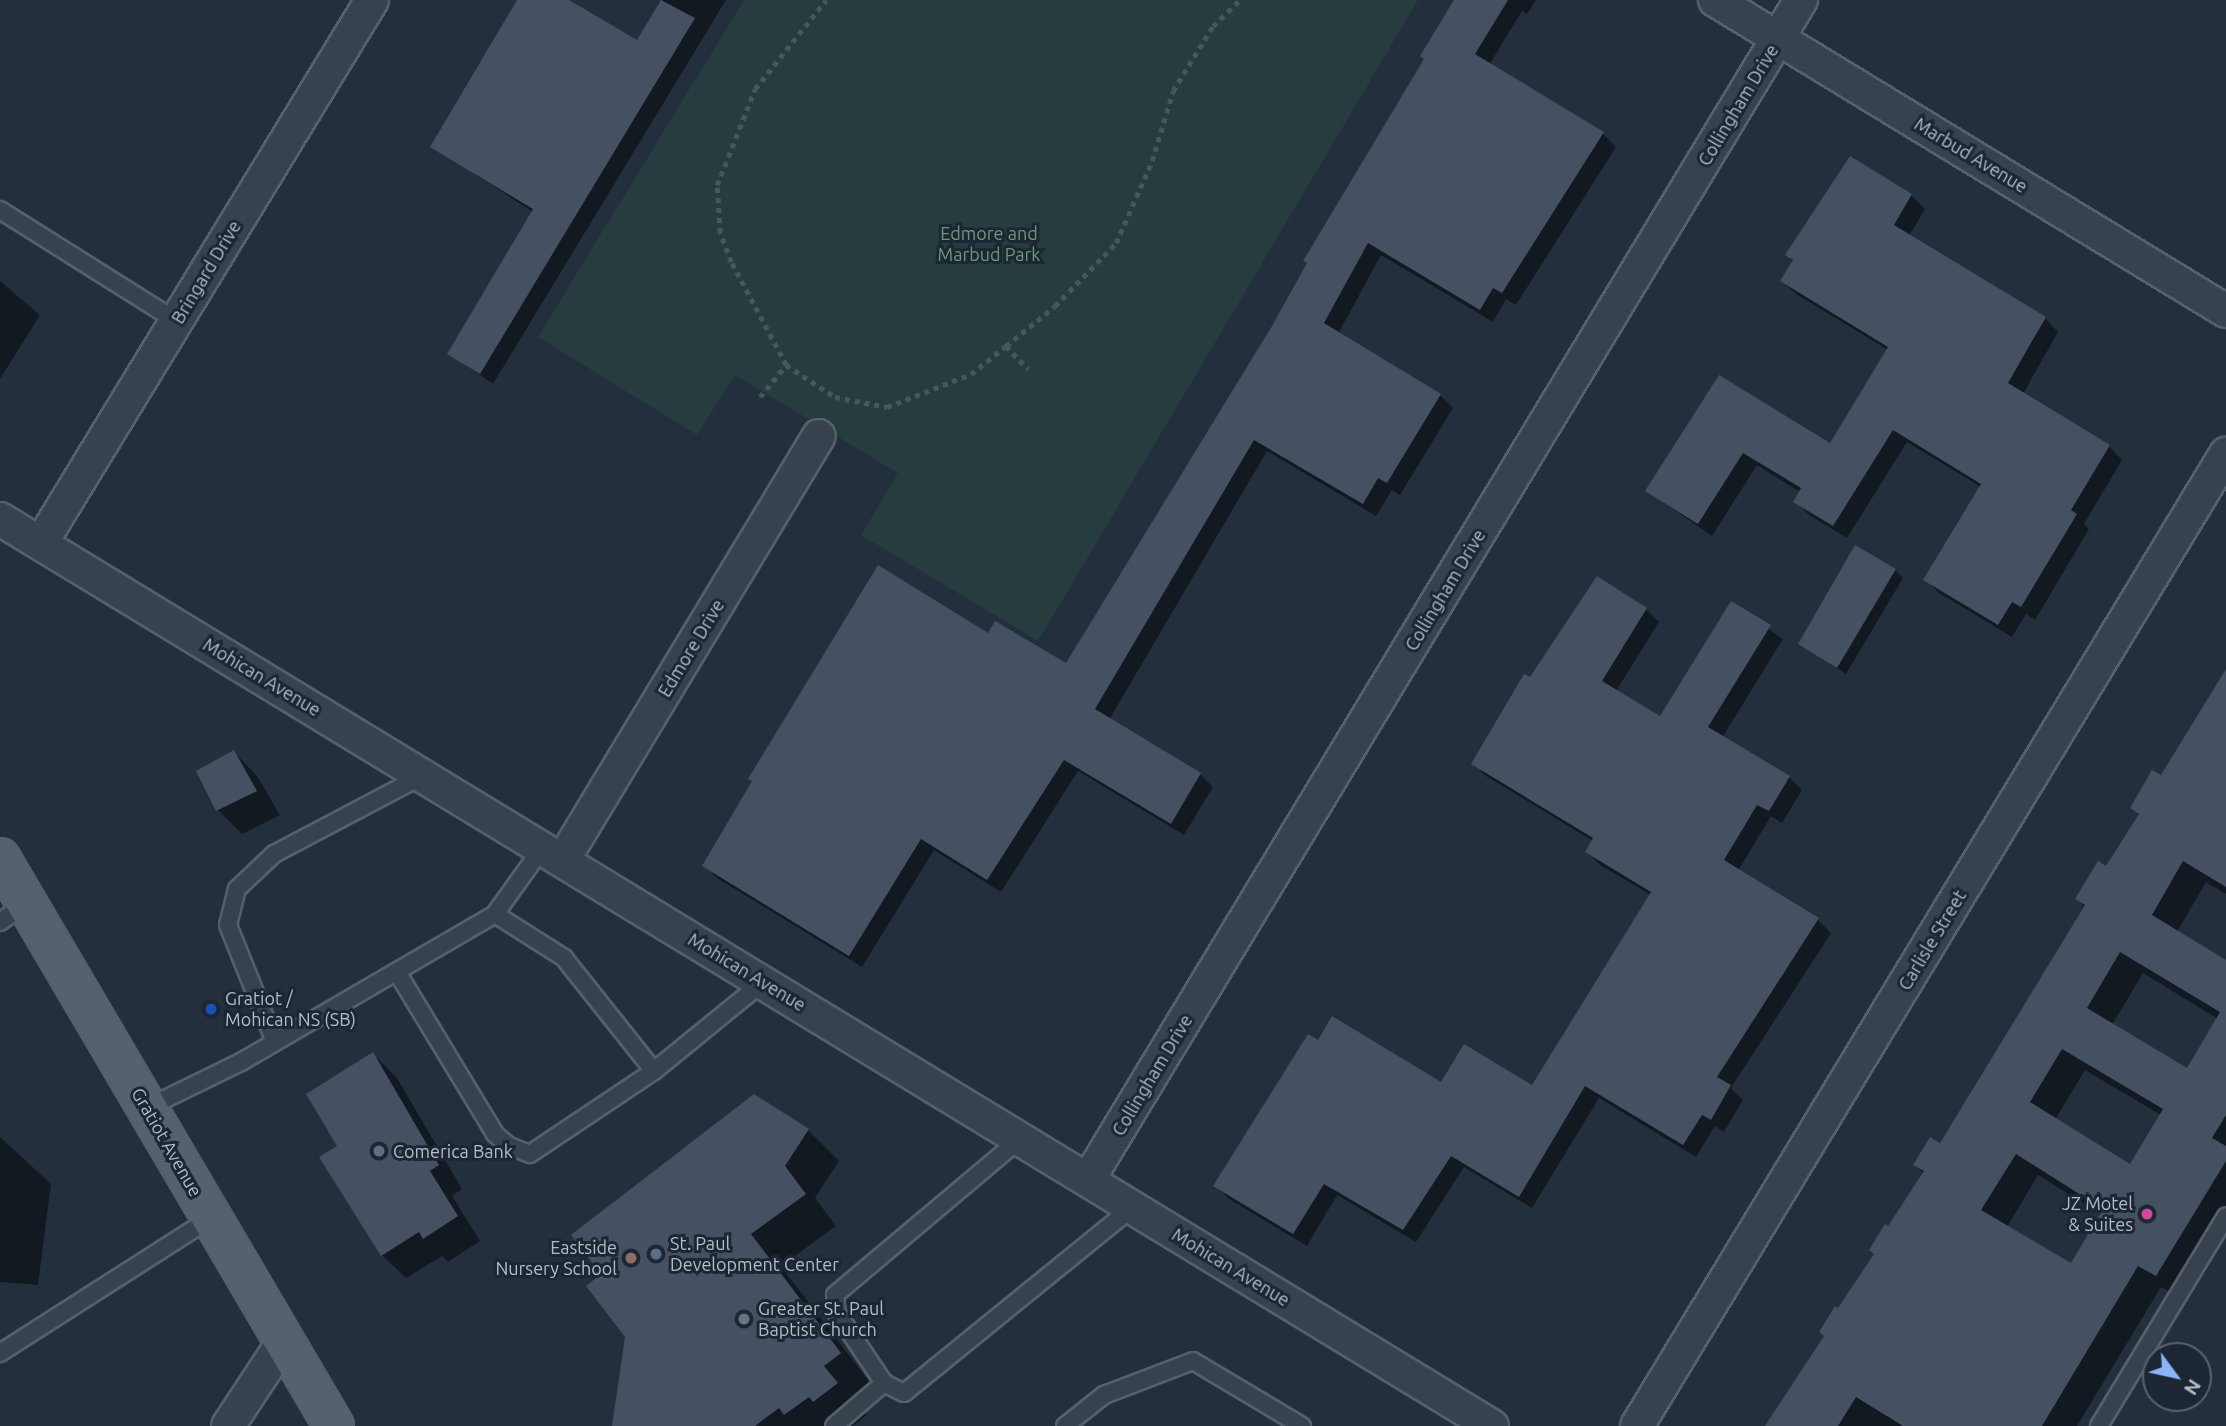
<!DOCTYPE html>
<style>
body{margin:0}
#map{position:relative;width:2226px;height:1426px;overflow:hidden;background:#242f3e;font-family:Ubuntu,sans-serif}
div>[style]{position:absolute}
.green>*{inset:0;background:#263c3f}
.shadow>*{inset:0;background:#0007}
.building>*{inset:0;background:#455162}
.path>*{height:4.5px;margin-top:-2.25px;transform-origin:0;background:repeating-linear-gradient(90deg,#44595c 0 5px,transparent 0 10px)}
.roads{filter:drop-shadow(2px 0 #565f6c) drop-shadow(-2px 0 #565f6c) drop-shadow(0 2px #565f6c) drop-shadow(0 -2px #565f6c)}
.lane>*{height:16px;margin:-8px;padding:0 8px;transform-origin:8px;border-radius:8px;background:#38414e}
.street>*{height:32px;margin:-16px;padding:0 16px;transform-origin:16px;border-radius:16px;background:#38414e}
.primary>*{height:38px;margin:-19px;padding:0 19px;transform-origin:19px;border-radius:19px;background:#56606e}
.dots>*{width:19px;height:19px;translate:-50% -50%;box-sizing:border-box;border:4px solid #1d2633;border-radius:50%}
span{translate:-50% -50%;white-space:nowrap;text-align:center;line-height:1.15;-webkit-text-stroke:6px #1d2633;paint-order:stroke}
.street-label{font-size:18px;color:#b4bcc9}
.park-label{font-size:18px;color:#6b9a76}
.poi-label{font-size:18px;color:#b4bcc9}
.left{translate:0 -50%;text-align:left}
.right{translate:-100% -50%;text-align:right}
.north{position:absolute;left:2142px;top:1342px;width:70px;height:70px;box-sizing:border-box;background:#1d2633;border:2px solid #59626f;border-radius:50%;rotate:123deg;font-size:19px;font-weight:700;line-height:28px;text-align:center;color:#b4bcc9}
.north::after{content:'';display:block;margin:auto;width:24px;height:32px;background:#8ab4f8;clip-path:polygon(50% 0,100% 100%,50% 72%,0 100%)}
</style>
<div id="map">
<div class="green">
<div style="clip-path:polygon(744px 0,1418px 0,1038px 641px,861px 535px,898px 473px,735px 375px,697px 435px,538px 337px)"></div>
</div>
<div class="shadow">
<div style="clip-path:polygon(520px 0,566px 0,637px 43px,663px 0,726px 0,493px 384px,450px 354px,533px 212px,433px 147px)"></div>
<div style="clip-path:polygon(1464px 0,1536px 0,1527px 14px,1522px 11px,1489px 65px,1603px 134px,1616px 147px,1516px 305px,1506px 299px,1493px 322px,1381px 255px,1338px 334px,1440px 395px,1453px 408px,1400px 495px,1392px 490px,1376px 516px,1267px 451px,1109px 720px,1200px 774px,1213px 787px,1184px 835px,1078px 771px,1001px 892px,934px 850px,862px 967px,717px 878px,704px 865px,988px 636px,1067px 666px,1274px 327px)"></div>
<div style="clip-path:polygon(1851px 159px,1911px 195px,1925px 209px,1909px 236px,2045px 318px,2058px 332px,2023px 394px,2109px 446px,2122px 460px,2084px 524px,2089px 529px,2035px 620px,2026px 614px,2012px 637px,1939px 593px,1926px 579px,1981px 487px,1907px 442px,1847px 538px,1809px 515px,1795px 501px,1800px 492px,1757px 465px,1712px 536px,1647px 491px,1719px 377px,1831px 445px,1888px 350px,1796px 294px,1782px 281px,1794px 262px,1787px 255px)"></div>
<div style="clip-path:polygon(0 281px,40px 315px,0 379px)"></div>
<div style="clip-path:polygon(1895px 570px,1903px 578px,1846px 674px,1800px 644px)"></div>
<div style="clip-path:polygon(1731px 603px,1783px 639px,1722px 738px,1789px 777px,1802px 790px,1782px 823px,1771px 816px,1738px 871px,1818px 920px,1831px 933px,1731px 1088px,1743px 1100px,1724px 1132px,1715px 1126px,1696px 1157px,1599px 1098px,1532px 1208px,1464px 1167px,1416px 1242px,1337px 1195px,1307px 1246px,1229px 1199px,1216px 1186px,1319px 1042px,1442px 1084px,1532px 1087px,1651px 895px,1600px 865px,1587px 852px,1593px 841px,1486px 776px,1473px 763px,1531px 680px,1646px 609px,1659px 622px,1616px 691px,1660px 718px)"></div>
<div style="clip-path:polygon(evenodd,2226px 685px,2226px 894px,2206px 882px,2177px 932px,2226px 962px,2226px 1220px,2179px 1297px,2161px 1287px,2077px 1426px,1769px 1426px,1924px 1174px,1915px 1164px,1940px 1146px,2085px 907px,2077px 899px,2107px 869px,2140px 816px,2132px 808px,2161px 778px,2226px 685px,2143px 973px,2218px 1019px,2188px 1071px,2112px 1025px,2143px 973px,2226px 685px,2085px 1070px,2161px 1115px,2131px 1167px,2055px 1120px,2085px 1070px,2226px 685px,2038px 1175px,2102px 1215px,2072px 1265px,2007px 1227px,2038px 1175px)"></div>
<div style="clip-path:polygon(234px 752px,257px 776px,280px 815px,242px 834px,218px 810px,198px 771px)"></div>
<div style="clip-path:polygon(373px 1054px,397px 1078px,462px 1189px,452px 1196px,480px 1241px,448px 1262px,442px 1256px,406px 1278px,382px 1255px,339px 1146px)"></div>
<div style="clip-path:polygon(754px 1096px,808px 1130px,839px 1161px,815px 1198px,836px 1226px,781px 1266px,871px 1384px,853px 1397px,867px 1415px,853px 1426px,614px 1426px,627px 1336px,604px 1275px)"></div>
<div style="clip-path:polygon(0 1137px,51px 1184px,38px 1285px,0 1282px)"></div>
</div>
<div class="building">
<div style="clip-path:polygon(517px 0,569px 0,637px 40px,661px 0,695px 18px,480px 374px,447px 354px,533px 209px,430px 147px)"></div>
<div style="clip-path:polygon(1454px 0,1508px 0,1475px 54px,1604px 132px,1502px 293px,1493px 288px,1480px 310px,1368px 243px,1324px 323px,1441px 394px,1387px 483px,1378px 478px,1363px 504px,1254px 440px,1095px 709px,1201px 773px,1171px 824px,1064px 760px,987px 880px,921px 839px,849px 956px,702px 866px,752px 781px,748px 779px,878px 565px,988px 633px,995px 621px,1066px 663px,1272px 326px,1307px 263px,1303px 261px,1424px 59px,1420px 56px)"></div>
<div style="clip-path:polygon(1850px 156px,1912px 194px,1894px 225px,2046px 317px,2008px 383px,2110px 445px,2071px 510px,2077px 514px,2021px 607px,2012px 602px,1998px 625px,1923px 580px,1981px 484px,1893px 430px,1833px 526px,1793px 502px,1801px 488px,1743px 453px,1698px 524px,1645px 491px,1719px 375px,1830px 443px,1888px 347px,1780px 281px,1793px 260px,1785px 255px)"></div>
<div style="clip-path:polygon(1855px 545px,1896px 569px,1837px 668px,1798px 644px)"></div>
<div style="clip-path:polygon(1597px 576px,1647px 608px,1602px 681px,1660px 716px,1731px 601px,1771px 625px,1708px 727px,1790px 776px,1769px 811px,1757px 805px,1724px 860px,1819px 918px,1717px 1077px,1731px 1085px,1711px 1120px,1702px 1115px,1683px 1145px,1585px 1086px,1519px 1197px,1451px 1156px,1403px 1230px,1324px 1184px,1293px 1234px,1213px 1186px,1308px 1034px,1318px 1040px,1332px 1016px,1441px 1082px,1464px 1044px,1532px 1085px,1651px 892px,1585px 852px,1593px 838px,1471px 764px,1524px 674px,1530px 677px)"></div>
<div style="clip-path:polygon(evenodd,2226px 669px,2226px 887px,2183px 861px,2152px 915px,2226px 960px,2226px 1115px,2212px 1138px,2226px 1146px,2226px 1161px,2156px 1276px,2138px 1266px,2042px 1426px,1903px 1426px,1856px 1397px,1838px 1426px,1765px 1426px,1824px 1336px,1819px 1332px,1835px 1306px,1838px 1308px,1874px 1254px,1869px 1250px,1885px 1224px,1888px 1226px,1924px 1171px,1913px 1165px,1930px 1137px,1940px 1143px,2085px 905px,2075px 899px,2098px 861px,2106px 866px,2139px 814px,2130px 808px,2152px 770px,2161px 775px,2226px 669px,2120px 952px,2220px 1012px,2187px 1068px,2087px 1008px,2120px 952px,2226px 669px,2062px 1049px,2163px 1109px,2130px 1164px,2030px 1102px,2062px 1049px,2226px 669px,2016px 1154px,2103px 1209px,2071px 1263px,1981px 1210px,2016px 1154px)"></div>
<div style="clip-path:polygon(234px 750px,257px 791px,216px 811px,196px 771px)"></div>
<div style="clip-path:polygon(373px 1052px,439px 1165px,430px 1171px,458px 1216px,423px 1239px,419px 1232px,381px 1256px,319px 1157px,337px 1146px,306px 1094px)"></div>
<div style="clip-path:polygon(754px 1094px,809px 1129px,785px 1166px,806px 1194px,751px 1234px,841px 1353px,824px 1366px,838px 1383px,813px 1402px,809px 1397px,784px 1415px,779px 1408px,755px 1426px,612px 1426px,625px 1337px,586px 1286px,601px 1274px,571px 1235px)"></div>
</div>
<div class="path">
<div style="left:1006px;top:346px;width:63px;rotate:-39.2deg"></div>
<div style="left:1055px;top:306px;width:88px;rotate:-45.9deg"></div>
<div style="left:1116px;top:243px;width:90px;rotate:-66.3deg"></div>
<div style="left:1152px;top:161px;width:73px;rotate:-73.3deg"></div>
<div style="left:1173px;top:91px;width:76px;rotate:-58.4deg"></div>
<div style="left:1213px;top:26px;width:37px;rotate:-44deg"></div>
<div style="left:786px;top:365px;width:59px;rotate:33.1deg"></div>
<div style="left:835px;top:397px;width:53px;rotate:10.9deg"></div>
<div style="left:887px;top:407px;width:90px;rotate:-21.4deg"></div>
<div style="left:971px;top:374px;width:45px;rotate:-38.7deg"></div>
<div style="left:1006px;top:346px;width:32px;rotate:46deg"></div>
<div style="left:760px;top:397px;width:41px;rotate:-50.9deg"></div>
<div style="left:786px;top:365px;width:117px;rotate:-118.1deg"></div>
<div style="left:731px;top:262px;width:31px;rotate:-111deg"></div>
<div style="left:720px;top:233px;width:48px;rotate:-93.6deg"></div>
<div style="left:717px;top:185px;width:103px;rotate:-68.4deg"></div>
<div style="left:755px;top:89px;width:114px;rotate:-51.4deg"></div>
</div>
<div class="roads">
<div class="lane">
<div style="left:0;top:210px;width:208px;rotate:32.2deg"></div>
<div style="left:495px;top:914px;width:82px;rotate:32.5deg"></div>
<div style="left:564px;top:958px;width:144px;rotate:51.5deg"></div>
<div style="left:0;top:922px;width:32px;rotate:-36deg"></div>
<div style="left:397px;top:972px;width:189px;rotate:58.8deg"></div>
<div style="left:495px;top:1134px;width:18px;rotate:41deg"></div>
<div style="left:509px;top:1146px;width:22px;rotate:21deg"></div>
<div style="left:530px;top:1154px;width:149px;rotate:-33.8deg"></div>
<div style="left:654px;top:1071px;width:141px;rotate:-39.2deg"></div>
<div style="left:275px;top:1042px;width:126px;rotate:-111.9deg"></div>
<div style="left:228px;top:925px;width:37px;rotate:-76deg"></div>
<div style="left:237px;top:889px;width:51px;rotate:-43.4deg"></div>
<div style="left:274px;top:854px;width:170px;rotate:-27.8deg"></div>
<div style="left:147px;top:1108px;width:105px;rotate:-26.1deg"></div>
<div style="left:241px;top:1062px;width:294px;rotate:-30.2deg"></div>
<div style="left:495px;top:914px;width:82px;rotate:-54.4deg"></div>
<div style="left:1020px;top:1139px;width:242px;rotate:139.9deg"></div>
<div style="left:835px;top:1295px;width:18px;rotate:84deg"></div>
<div style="left:837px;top:1313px;width:84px;rotate:56.1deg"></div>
<div style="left:884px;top:1383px;width:22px;rotate:27deg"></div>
<div style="left:904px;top:1393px;width:295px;rotate:-39.1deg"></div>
<div style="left:0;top:1353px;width:250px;rotate:-32.6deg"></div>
<div style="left:834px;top:1426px;width:66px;rotate:-40.7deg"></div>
<div style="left:1065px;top:1426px;width:50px;rotate:-38.5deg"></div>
<div style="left:1104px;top:1395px;width:95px;rotate:-20.9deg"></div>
<div style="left:1193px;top:1361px;width:127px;rotate:30.8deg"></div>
<div style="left:2099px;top:1426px;width:245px;rotate:-58.8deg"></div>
</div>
<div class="street">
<div style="left:1715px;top:0;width:598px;rotate:31.33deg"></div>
<div style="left:0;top:519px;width:1746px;rotate:31.3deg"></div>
<div style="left:41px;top:543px;width:636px;rotate:-58.63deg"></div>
<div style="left:563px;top:860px;width:495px;rotate:-58.9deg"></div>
<div style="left:1088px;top:1180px;width:1379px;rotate:-58.86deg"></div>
<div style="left:228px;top:1426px;width:102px;rotate:-56.6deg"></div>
<div style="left:1637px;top:1426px;width:1137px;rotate:-58.79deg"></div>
</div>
<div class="primary">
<div style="left:0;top:858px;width:659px;rotate:59.54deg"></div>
</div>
</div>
<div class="dots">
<div style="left:211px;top:1009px;background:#1a4fb4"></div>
<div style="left:379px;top:1151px;background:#5c6f8a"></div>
<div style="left:2147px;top:1214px;background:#d1479c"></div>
<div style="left:656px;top:1254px;background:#5c6f8a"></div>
<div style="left:631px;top:1258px;background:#8d6e63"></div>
<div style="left:744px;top:1319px;background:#6b7280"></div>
</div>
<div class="street-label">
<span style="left:1738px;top:105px;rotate:-59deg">Collingham Drive</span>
<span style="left:1971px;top:155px;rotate:31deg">Marbud Avenue</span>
<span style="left:206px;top:272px;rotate:-59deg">Bringard Drive</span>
<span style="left:1445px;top:590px;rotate:-59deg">Collingham Drive</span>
<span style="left:691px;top:648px;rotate:-59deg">Edmore Drive</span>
<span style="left:262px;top:677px;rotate:31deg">Mohican Avenue</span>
<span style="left:1932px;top:940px;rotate:-59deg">Carlisle Street</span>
<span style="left:747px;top:972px;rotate:31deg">Mohican Avenue</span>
<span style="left:1152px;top:1075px;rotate:-59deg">Collingham Drive</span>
<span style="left:167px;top:1142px;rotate:60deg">Gratiot Avenue</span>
<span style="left:1231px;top:1267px;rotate:31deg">Mohican Avenue</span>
</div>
<div class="park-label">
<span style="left:989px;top:244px">Edmore and<br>Marbud Park</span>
</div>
<div class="poi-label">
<span class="left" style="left:225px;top:1009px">Gratiot /<br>Mohican NS (SB)</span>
<span class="left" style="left:393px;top:1151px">Comerica Bank</span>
<span class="right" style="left:2133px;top:1214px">JZ Motel<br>&amp; Suites</span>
<span class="left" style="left:670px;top:1254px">St. Paul<br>Development Center</span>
<span class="right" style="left:617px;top:1258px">Eastside<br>Nursery School</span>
<span class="left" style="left:758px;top:1319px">Greater St. Paul<br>Baptist Church</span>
</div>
<div class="north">N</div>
</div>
